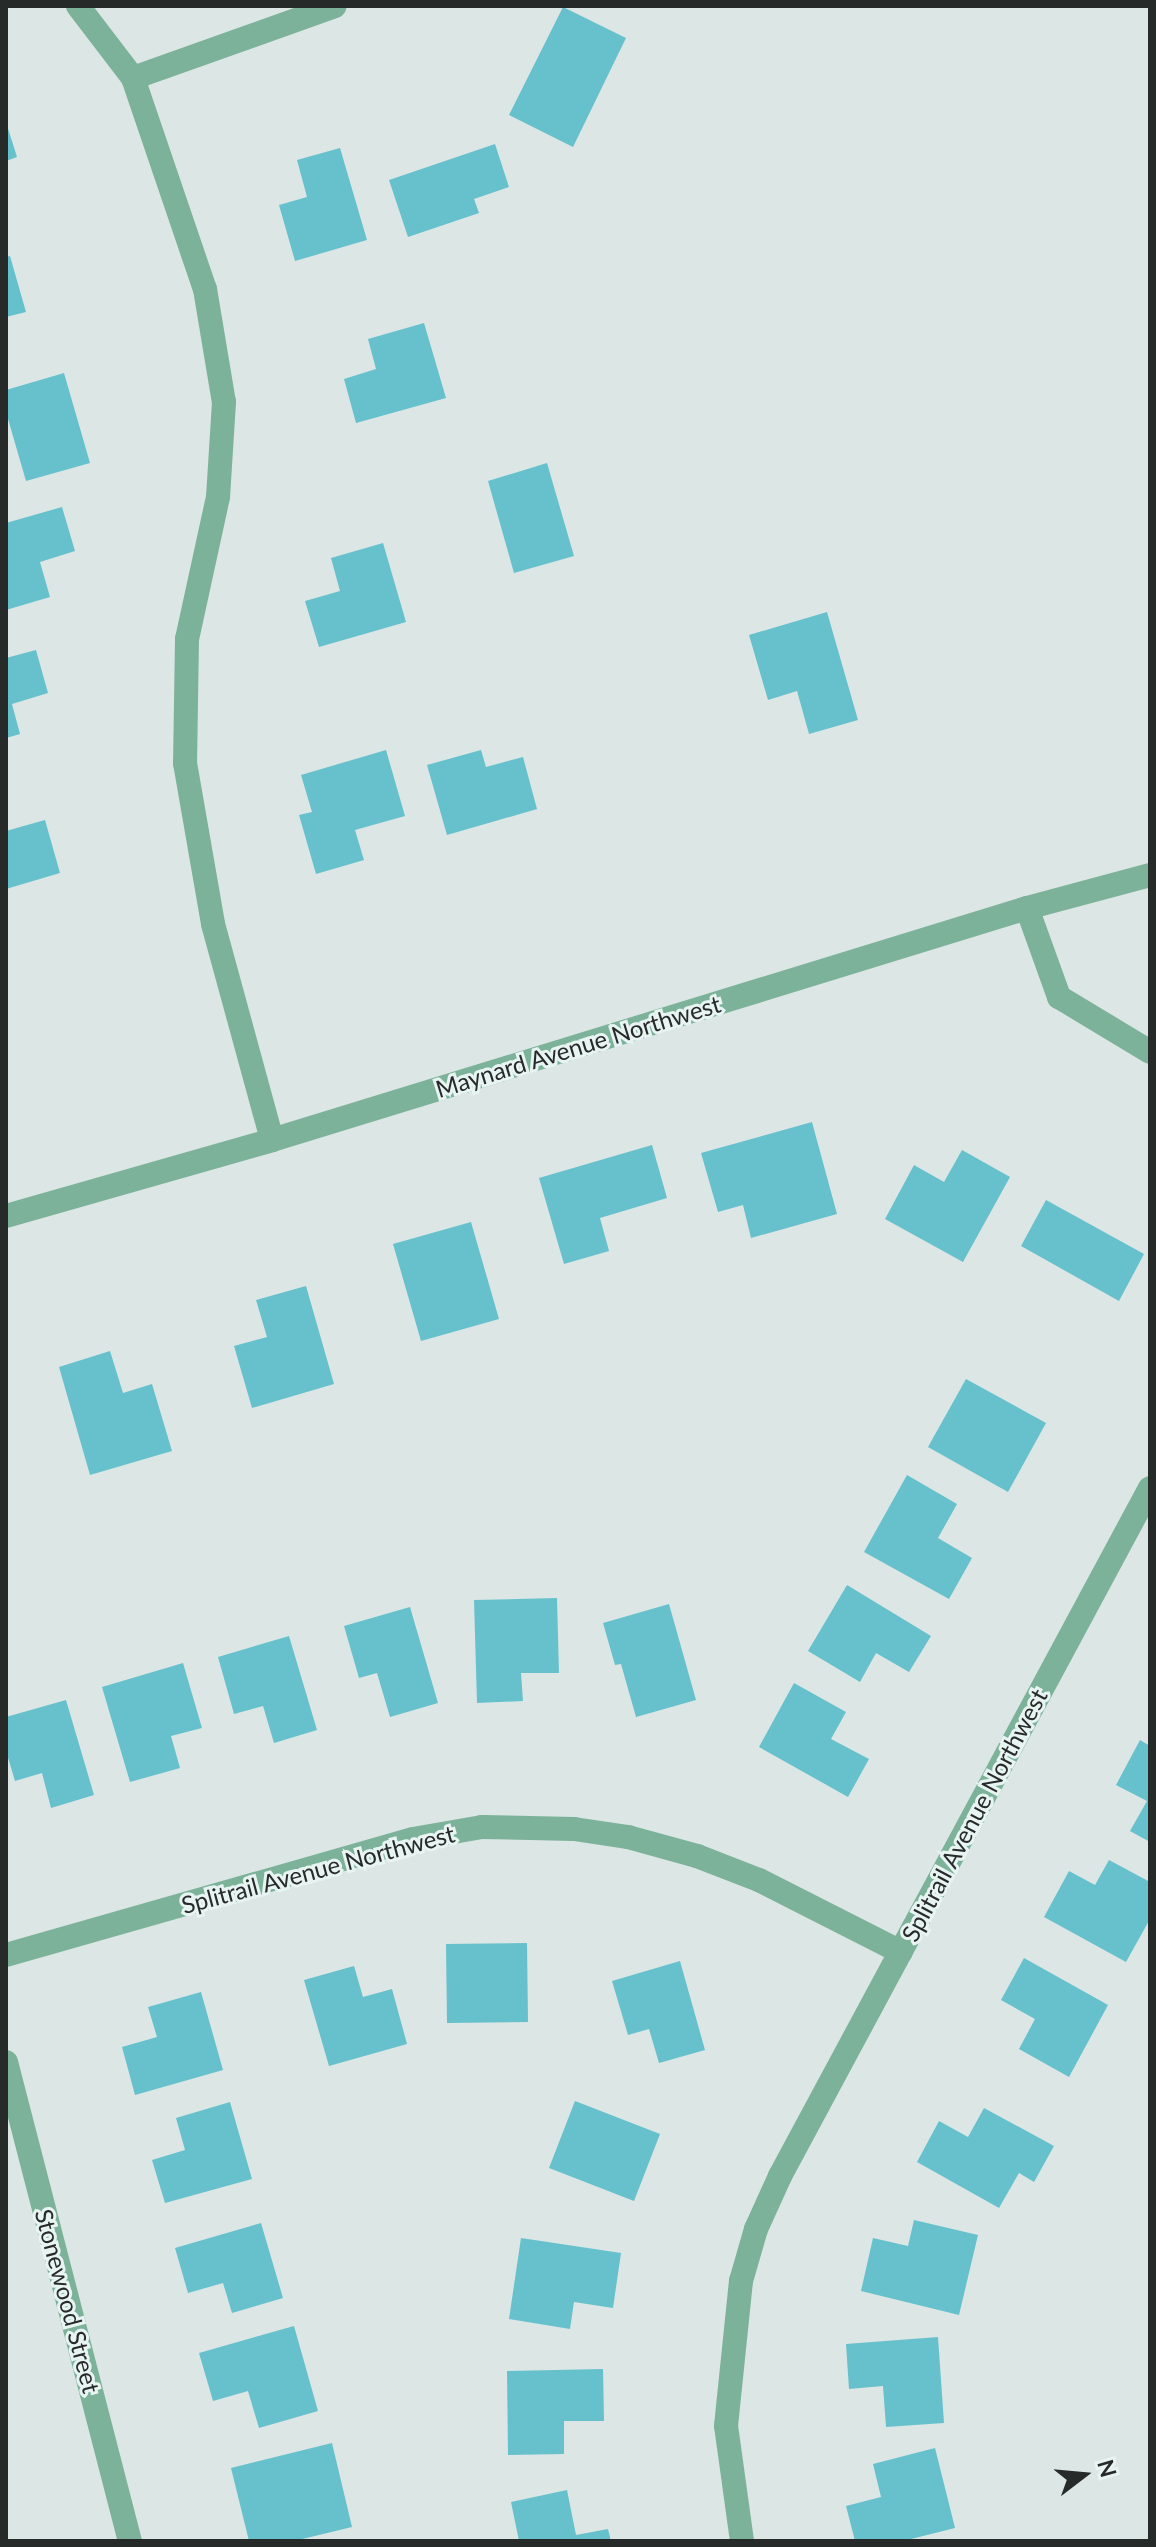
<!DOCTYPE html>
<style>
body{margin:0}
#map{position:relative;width:1156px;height:2547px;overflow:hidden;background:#dbe6e5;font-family:Lato,sans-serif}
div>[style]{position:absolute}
.building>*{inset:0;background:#66c1cd}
.street>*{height:24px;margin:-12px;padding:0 12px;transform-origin:12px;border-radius:12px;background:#7cb299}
span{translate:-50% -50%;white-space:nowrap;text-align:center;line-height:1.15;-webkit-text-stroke:6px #e8f4f2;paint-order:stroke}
.street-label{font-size:24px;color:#262b2a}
.frame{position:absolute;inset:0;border:8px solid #262b2a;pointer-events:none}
.north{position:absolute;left:1044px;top:2435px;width:80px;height:80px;-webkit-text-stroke:6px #e8f4f2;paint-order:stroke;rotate:74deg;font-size:22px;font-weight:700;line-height:32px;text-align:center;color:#262b2a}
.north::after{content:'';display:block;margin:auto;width:28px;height:36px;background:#262b2a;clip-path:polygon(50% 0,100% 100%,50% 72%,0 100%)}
</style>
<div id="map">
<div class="building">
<div style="clip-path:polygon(563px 7px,626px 38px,573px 147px,509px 115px)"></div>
<div style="clip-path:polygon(6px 122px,17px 157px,6px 161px)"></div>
<div style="clip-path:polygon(495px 144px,509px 187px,474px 199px,479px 213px,408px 237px,389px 180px)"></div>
<div style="clip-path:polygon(340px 148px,367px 240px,295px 261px,279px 205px,307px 197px,297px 160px)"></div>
<div style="clip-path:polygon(10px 256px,26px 312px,6px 317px,6px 257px)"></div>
<div style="clip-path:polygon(424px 323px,446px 398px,356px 423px,344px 379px,376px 369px,368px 339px)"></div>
<div style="clip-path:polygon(64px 373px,90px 463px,26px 481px,6px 412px,6px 390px)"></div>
<div style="clip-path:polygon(547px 463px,574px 556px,514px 573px,488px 481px)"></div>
<div style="clip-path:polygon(62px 507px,75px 551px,40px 562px,50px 597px,6px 610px,6px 523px)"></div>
<div style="clip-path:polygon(383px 543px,406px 622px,319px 647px,305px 601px,340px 591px,331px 558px)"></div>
<div style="clip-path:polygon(827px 612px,858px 720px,809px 734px,797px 691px,768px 700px,749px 635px)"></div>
<div style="clip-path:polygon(36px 650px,48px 693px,12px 704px,20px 734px,6px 738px,6px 658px)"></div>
<div style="clip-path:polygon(386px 750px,405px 816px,355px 830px,364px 860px,316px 874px,299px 815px,312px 812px,301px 775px)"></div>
<div style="clip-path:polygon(481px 750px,486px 767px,523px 757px,537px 809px,447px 835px,427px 765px)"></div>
<div style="clip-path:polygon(45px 820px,60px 873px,6px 889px,6px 831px)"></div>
<div style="clip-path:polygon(812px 1122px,837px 1214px,751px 1238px,743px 1205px,718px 1212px,701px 1153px)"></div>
<div style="clip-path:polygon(652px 1145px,667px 1198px,600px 1218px,609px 1251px,564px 1264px,539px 1178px)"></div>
<div style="clip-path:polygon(962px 1150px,1010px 1177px,963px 1262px,885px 1219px,914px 1165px,944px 1182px)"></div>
<div style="clip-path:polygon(1046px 1200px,1144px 1254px,1119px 1301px,1021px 1246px)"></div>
<div style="clip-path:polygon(471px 1222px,499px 1319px,421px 1341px,393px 1244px)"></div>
<div style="clip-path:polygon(306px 1286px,334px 1384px,252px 1408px,234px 1346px,267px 1337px,256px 1300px)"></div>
<div style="clip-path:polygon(110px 1351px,123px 1393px,152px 1384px,172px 1451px,90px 1475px,59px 1367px)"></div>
<div style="clip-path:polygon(966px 1379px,1046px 1423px,1008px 1492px,928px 1447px)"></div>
<div style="clip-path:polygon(907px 1475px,957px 1504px,938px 1538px,972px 1558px,949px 1599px,864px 1552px)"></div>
<div style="clip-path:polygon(847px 1585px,931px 1636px,909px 1672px,876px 1653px,860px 1682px,808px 1651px)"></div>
<div style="clip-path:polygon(557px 1598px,559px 1673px,521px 1673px,523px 1701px,477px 1703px,474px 1600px)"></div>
<div style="clip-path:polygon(669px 1604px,696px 1700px,636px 1717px,621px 1664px,615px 1665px,603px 1623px)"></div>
<div style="clip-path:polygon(410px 1607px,438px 1703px,390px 1717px,377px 1673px,359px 1678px,344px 1626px)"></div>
<div style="clip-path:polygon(289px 1636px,317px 1730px,274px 1743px,263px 1706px,234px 1714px,218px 1657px)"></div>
<div style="clip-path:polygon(183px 1663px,202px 1728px,171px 1736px,180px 1768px,130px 1782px,102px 1687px)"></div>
<div style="clip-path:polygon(794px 1683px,846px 1712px,831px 1739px,869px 1759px,848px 1797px,759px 1747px)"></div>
<div style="clip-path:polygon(66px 1700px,94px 1795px,51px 1808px,42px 1773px,15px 1781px,6px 1751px,6px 1717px)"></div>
<div style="clip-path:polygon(1140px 1740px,1150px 1746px,1150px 1842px,1130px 1831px,1147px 1801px,1116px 1785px)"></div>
<div style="clip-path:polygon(1109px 1860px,1150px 1882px,1150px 1919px,1126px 1962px,1044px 1917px,1069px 1871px,1095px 1885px)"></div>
<div style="clip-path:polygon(527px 1943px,528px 2022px,447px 2023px,446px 1944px)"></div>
<div style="clip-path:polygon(1024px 1958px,1108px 2005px,1069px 2077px,1019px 2049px,1035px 2019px,1001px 2000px)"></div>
<div style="clip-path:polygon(680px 1961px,705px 2050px,659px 2063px,649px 2029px,628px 2035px,612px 1981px)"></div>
<div style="clip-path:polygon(354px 1966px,363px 1997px,392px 1989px,407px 2044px,329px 2066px,304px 1980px)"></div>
<div style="clip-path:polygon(201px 1992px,223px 2070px,135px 2095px,122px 2047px,157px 2037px,148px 2007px)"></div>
<div style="clip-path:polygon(575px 2101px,660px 2134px,634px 2201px,549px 2168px)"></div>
<div style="clip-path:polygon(230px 2102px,252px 2179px,165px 2203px,152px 2160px,185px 2150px,176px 2118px)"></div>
<div style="clip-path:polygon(984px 2108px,1054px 2146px,1034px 2182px,1019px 2173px,999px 2208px,917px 2162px,939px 2121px,968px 2137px)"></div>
<div style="clip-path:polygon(914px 2220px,978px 2235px,959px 2315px,861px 2291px,873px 2238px,908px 2246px)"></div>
<div style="clip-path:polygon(261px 2223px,283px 2298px,232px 2313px,223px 2283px,188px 2293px,175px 2248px)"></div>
<div style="clip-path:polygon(521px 2238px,621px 2253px,613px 2308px,574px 2302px,570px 2329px,509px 2319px)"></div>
<div style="clip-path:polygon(294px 2326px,318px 2411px,259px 2428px,248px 2391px,213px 2401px,199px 2353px)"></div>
<div style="clip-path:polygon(938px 2337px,944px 2423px,886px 2427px,883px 2386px,849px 2389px,846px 2344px)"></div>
<div style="clip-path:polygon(603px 2369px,604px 2421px,564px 2421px,564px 2454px,508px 2455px,507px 2371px)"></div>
<div style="clip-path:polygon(332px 2443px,352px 2527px,294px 2541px,249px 2541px,231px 2468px)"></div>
<div style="clip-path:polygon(935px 2448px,955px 2528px,903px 2541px,855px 2541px,846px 2506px,881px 2497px,873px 2464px)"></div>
<div style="clip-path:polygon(567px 2490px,576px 2535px,608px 2529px,611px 2541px,519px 2541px,511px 2502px)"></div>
</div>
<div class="street">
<div style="left:78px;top:6px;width:91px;rotate:52.6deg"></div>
<div style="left:133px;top:78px;width:223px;rotate:71.2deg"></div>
<div style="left:205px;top:289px;width:115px;rotate:80.5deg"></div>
<div style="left:224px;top:402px;width:95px;rotate:93.6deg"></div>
<div style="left:218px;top:497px;width:145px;rotate:102.3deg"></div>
<div style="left:187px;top:639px;width:124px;rotate:90.9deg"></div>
<div style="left:185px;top:763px;width:163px;rotate:80.1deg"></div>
<div style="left:213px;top:924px;width:224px;rotate:74.7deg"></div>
<div style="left:133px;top:78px;width:214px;rotate:-19.6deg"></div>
<div style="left:1027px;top:908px;width:95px;rotate:70.2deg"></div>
<div style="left:1059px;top:997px;width:106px;rotate:31.1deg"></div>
<div style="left:6px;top:1216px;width:277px;rotate:-15.9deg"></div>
<div style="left:272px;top:1140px;width:790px;rotate:-17.08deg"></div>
<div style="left:1027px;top:908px;width:127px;rotate:-15deg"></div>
<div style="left:6px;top:1955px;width:423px;rotate:-15.9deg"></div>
<div style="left:413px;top:1839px;width:70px;rotate:-9.9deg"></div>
<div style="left:482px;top:1827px;width:92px;rotate:1.2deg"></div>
<div style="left:574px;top:1829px;width:55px;rotate:8.4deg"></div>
<div style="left:628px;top:1837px;width:72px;rotate:15.4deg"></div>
<div style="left:697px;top:1856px;width:66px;rotate:21.2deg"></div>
<div style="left:759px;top:1880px;width:159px;rotate:26.9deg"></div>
<div style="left:6px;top:2062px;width:495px;rotate:75.5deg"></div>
<div style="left:742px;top:2541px;width:116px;rotate:-97.9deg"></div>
<div style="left:726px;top:2426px;width:146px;rotate:-84.1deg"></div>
<div style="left:741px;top:2281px;width:54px;rotate:-73.9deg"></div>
<div style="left:756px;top:2229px;width:58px;rotate:-65.6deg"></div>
<div style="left:780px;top:2176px;width:781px;rotate:-61.73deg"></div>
</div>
<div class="street-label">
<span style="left:578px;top:1046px;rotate:-17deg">Maynard Avenue Northwest</span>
<span style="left:974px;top:1815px;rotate:-62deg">Splitrail Avenue Northwest</span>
<span style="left:318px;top:1869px;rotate:-15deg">Splitrail Avenue Northwest</span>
<span style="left:68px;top:2301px;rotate:75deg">Stonewood Street</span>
</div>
<div class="frame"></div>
<div class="north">N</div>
</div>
